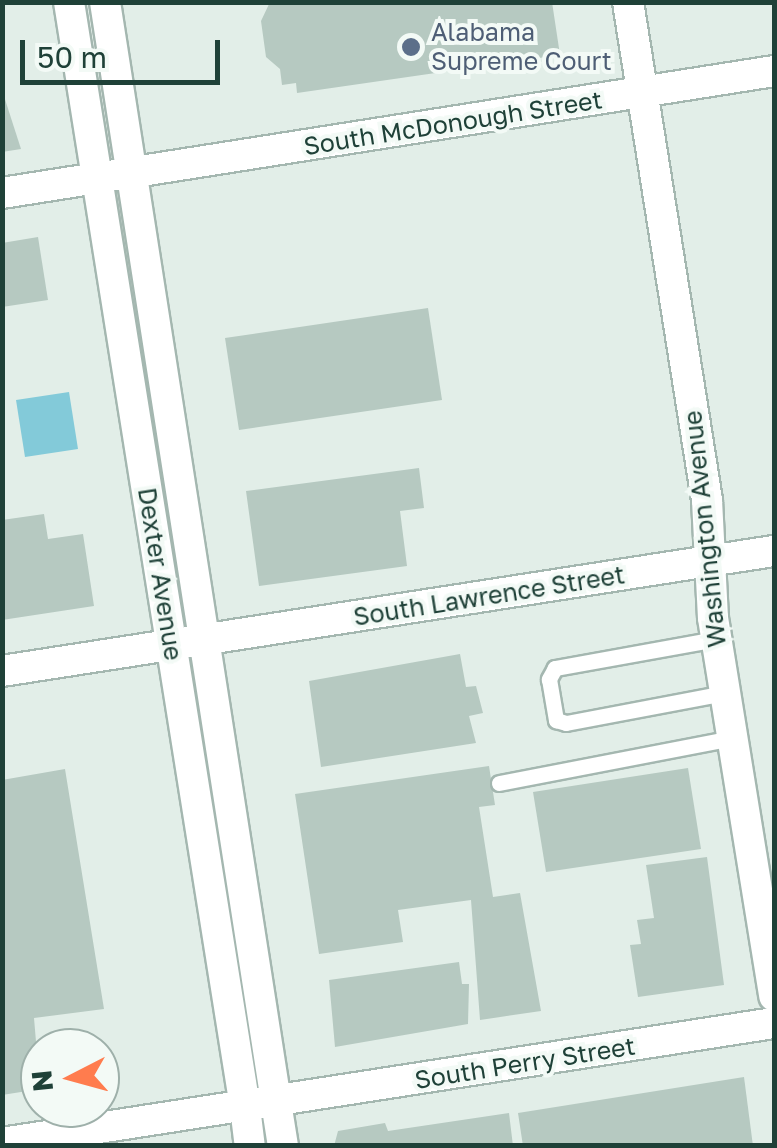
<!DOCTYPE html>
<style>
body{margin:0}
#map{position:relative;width:777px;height:1148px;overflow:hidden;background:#e2eee8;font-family:"Golos Text",sans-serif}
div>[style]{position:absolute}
.water>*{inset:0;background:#83cad9}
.building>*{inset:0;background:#b6c9c1}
.roads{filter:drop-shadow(2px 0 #a4b7b0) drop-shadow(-2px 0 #a4b7b0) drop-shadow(0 2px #a4b7b0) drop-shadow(0 -2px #a4b7b0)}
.lane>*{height:15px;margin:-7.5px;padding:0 7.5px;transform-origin:7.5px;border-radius:7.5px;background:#fff}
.street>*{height:30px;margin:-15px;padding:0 15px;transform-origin:15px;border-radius:15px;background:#fff}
.secondary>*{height:30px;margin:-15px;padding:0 15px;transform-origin:15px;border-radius:15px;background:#fff}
.dots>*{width:28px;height:28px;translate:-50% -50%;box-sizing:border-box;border:5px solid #f3faf6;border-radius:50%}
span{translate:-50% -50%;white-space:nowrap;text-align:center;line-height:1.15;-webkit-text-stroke:8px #f3faf6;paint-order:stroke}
.service-label{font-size:25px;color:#4e5e75}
.left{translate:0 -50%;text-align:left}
.street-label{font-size:25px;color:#1f4138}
.frame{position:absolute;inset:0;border:5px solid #1f4138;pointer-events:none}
.north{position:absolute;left:20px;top:1028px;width:100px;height:100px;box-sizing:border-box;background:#f3faf6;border:2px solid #9eb0aa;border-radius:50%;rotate:264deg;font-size:28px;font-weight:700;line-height:40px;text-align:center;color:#1f4138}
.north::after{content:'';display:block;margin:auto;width:35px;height:45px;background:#ff7c4e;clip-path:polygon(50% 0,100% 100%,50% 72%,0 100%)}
.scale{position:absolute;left:20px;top:40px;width:200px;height:45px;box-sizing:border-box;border:5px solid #1f4138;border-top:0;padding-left:12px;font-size:30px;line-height:35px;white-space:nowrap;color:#1f4138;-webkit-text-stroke:8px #f3faf6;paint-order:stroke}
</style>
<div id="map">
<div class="water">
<div style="clip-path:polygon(69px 392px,78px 449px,25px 457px,16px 400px)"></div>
</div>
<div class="building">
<div style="clip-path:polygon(270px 2px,552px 2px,560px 55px,297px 93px,296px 83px,282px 85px,280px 69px,266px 57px,261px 21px)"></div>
<div style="clip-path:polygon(2px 90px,21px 149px,2px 152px)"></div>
<div style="clip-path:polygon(38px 237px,48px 300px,2px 307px,2px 243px)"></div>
<div style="clip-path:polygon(428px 308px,442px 400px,239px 430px,225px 338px)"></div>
<div style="clip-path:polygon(419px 468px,424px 508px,400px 511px,407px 566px,259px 586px,246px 491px)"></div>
<div style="clip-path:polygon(44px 514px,48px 539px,83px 534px,94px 606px,2px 620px,2px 520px)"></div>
<div style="clip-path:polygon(460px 654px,466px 687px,476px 686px,483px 713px,469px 716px,476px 743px,321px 767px,309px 681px)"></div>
<div style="clip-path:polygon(489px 766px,495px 805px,479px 807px,493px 897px,520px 893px,541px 1011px,480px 1020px,471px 900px,398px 910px,403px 942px,319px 954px,295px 794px)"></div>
<div style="clip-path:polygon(688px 768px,701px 849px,546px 872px,533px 792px)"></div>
<div style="clip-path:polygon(65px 769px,104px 1009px,34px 1018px,40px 1089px,2px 1095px,2px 780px)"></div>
<div style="clip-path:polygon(707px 857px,724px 985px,638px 997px,630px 945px,641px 944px,637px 920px,654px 918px,646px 865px)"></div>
<div style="clip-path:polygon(459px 962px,462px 984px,469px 984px,468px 1024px,335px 1047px,329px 980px)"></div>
<div style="clip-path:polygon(744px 1077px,753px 1146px,523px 1146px,518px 1113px)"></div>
<div style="clip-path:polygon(509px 1113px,513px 1146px,334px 1146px,338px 1131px,385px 1123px,388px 1131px)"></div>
</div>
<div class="roads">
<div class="lane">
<div style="left:716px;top:639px;width:164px;rotate:169.8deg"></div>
<div style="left:555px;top:668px;width:13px;rotate:119deg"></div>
<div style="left:549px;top:679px;width:42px;rotate:80.3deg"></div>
<div style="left:556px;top:720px;width:10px;rotate:17deg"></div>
<div style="left:566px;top:723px;width:162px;rotate:-10.7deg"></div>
<div style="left:499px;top:783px;width:237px;rotate:-10.9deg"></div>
</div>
<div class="street">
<div style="left:276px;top:1102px;width:45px;rotate:81deg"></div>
<div style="left:245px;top:1107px;width:39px;rotate:83deg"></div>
</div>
<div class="secondary">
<div style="left:69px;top:2px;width:1119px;rotate:80.95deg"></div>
<div style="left:105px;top:2px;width:1113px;rotate:81.16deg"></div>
<div style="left:628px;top:2px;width:504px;rotate:80.99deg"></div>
<div style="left:707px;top:500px;width:118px;rotate:87.1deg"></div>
<div style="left:713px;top:618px;width:383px;rotate:80.8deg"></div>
<div style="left:2px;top:193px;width:782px;rotate:-8.98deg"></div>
<div style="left:2px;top:671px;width:781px;rotate:-8.84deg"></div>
<div style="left:2px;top:1143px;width:781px;rotate:-8.84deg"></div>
</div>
</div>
<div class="dots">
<div style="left:411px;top:47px;background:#5c6f8a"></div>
</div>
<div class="service-label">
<span class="left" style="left:431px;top:47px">Alabama<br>Supreme Court</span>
</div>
<div class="street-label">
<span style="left:453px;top:123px;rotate:-9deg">South McDonough Street</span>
<span style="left:705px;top:529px;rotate:-96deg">Washington Avenue</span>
<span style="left:160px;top:574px;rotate:81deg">Dexter Avenue</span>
<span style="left:489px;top:596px;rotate:-9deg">South Lawrence Street</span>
<span style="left:525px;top:1063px;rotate:-9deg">South Perry Street</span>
</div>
<div class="frame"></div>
<div class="north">N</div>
<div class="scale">50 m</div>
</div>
